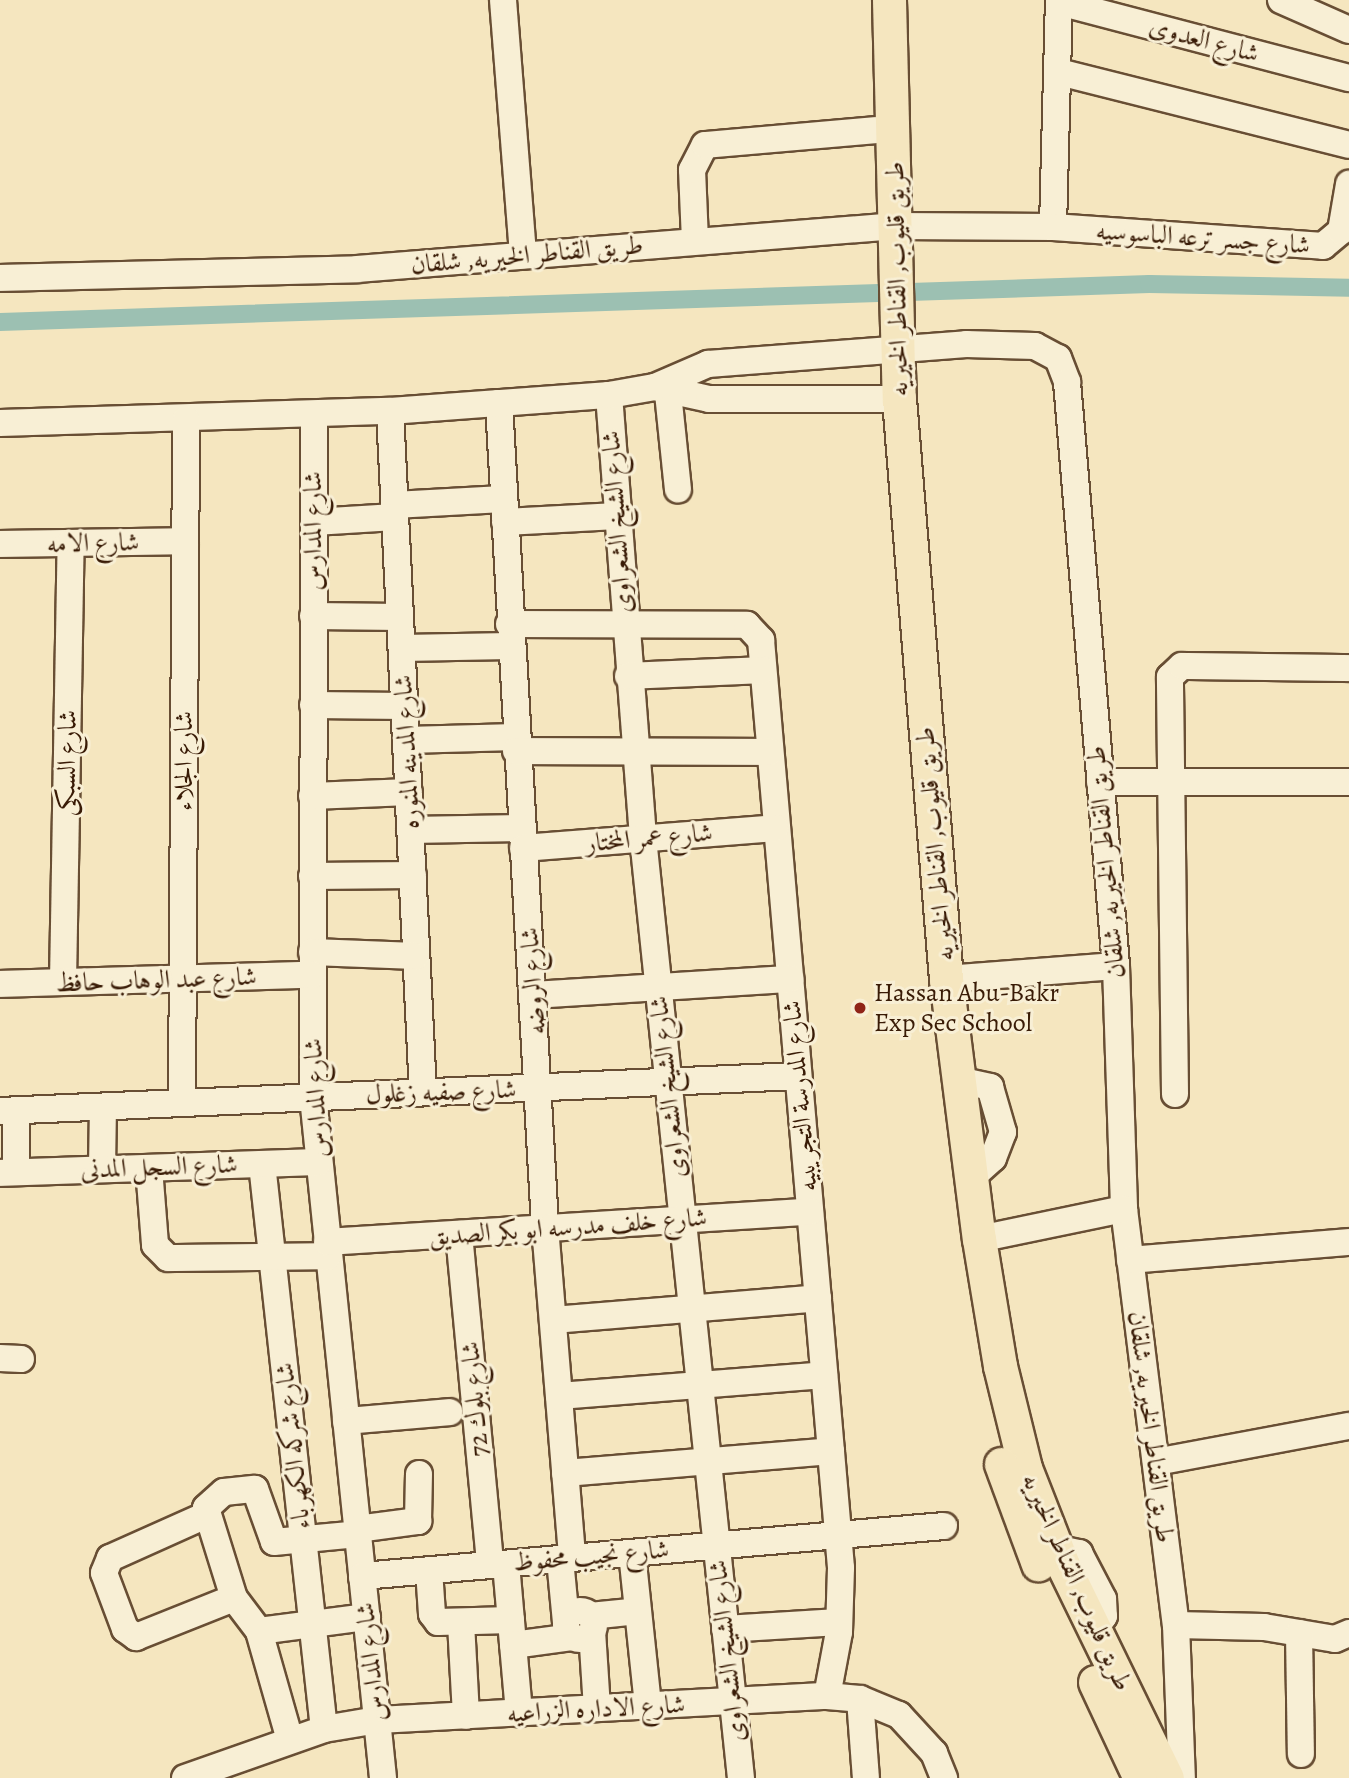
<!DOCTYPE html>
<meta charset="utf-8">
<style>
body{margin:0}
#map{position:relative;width:1349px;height:1778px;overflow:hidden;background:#f5e6bf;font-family:Alegreya,Amiri,serif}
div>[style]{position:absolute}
.canal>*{height:18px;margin:-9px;padding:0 9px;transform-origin:9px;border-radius:9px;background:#9cc0b2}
.roads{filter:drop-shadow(2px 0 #684e34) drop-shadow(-2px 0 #684e34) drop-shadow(0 2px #684e34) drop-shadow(0 -2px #684e34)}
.minor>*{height:26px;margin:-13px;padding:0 13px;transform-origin:13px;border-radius:13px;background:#f8efd5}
.minor>.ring{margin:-13px;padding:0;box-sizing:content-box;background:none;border:26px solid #f8efd5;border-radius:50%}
.major>*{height:33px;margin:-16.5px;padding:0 16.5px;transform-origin:16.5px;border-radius:16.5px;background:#f5e6bf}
.dots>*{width:19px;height:19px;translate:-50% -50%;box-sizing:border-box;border:4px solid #f8efd5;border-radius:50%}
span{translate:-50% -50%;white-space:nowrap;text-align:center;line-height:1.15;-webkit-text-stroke:6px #f8efd5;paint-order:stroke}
.street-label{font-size:26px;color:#391b06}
.poi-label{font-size:26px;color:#391b06}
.left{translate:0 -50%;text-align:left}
</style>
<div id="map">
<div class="canal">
<div style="left:0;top:322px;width:1150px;rotate:-1.89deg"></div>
<div style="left:1149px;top:284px;width:200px;rotate:1.1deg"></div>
</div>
<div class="roads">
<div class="minor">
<div style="left:503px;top:0;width:256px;rotate:85.5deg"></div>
<div style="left:1281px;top:0;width:74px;rotate:23.8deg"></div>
<div style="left:1059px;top:2px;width:300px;rotate:14.7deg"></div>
<div style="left:1059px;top:72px;width:299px;rotate:14.1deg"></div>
<div style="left:1053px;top:227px;width:227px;rotate:-88.5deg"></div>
<div style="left:695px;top:241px;width:71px;rotate:-92.4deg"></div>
<div style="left:692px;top:170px;width:28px;rotate:-63deg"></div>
<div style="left:705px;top:145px;width:171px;rotate:-5deg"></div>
<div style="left:0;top:278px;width:357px;rotate:-1.4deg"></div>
<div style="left:357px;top:269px;width:541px;rotate:-4.56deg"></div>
<div style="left:896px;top:226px;width:157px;rotate:0.4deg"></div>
<div style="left:1053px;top:227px;width:271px;rotate:4deg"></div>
<div style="left:1323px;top:246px;width:23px;rotate:-40deg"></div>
<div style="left:1341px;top:231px;width:48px;rotate:-80.3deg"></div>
<div style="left:655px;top:387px;width:55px;rotate:12.5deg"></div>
<div style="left:709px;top:399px;width:190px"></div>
<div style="left:668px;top:393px;width:97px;rotate:84.1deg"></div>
<div style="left:609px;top:395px;width:444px;rotate:85.6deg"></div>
<div style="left:643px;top:838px;width:945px;rotate:84.05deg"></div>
<div style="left:499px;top:403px;width:825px;rotate:86.8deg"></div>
<div style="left:545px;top:1227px;width:332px;rotate:85.3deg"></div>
<div style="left:390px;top:411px;width:682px;rotate:87.23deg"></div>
<div style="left:314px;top:414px;width:683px;rotate:90.08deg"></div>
<div style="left:313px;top:1097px;width:685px;rotate:84.13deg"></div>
<div style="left:0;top:423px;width:390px;rotate:-1.8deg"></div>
<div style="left:390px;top:411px;width:220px;rotate:-4.2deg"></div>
<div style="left:609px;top:395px;width:47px;rotate:-9.9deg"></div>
<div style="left:655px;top:387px;width:58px;rotate:-23.5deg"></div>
<div style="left:708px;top:364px;width:259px;rotate:-4.4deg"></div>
<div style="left:966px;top:344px;width:69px;rotate:1.7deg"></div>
<div style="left:1035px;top:346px;width:26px;rotate:28deg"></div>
<div style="left:1058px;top:358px;width:26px;rotate:69deg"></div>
<div style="left:1067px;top:382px;width:586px;rotate:85.2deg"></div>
<div style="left:1116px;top:966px;width:243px;rotate:88.1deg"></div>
<div style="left:1124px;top:1209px;width:419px;rotate:82.9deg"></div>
<div style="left:1176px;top:1625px;width:153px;rotate:87.8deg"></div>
<div style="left:394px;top:505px;width:109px;rotate:-3.2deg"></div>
<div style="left:314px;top:522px;width:81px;rotate:-3.5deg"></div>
<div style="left:505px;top:522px;width:112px;rotate:-3.1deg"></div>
<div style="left:0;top:544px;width:185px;rotate:-0.9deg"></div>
<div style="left:313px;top:616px;width:87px;rotate:0.7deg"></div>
<div style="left:509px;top:624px;width:238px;rotate:0.2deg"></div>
<div style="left:747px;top:625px;width:21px;rotate:47deg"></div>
<div style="left:761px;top:640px;width:931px;rotate:85.07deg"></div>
<div style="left:841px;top:1568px;width:64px;rotate:91.8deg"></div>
<div style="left:839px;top:1632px;width:65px;rotate:100.6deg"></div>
<div style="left:402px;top:648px;width:108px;rotate:-1.1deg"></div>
<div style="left:628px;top:676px;width:135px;rotate:-2.5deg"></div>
<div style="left:313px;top:705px;width:92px;rotate:0.6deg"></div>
<div style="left:406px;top:740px;width:110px;rotate:-1.6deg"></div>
<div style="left:516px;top:751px;width:254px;rotate:0.2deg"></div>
<div style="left:1100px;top:782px;width:249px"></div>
<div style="left:312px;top:796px;width:97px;rotate:-2.4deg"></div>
<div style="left:410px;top:830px;width:111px;rotate:-1deg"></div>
<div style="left:523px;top:848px;width:253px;rotate:-4.5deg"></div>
<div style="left:312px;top:876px;width:101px;rotate:-0.6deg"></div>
<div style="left:312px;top:952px;width:104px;rotate:2.2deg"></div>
<div style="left:946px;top:979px;width:170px;rotate:-4.4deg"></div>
<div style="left:63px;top:982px;width:439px;rotate:-89deg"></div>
<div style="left:0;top:984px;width:312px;rotate:-1.7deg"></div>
<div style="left:534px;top:995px;width:257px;rotate:-3.6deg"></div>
<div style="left:958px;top:1080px;width:33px;rotate:12deg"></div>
<div style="left:990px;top:1087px;width:47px;rotate:73.9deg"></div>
<div style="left:1003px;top:1132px;width:28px;rotate:111deg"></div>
<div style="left:993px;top:1158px;width:30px;rotate:138deg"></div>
<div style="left:1175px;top:1094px;width:417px;rotate:-90.7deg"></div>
<div style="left:1170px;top:677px;width:16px;rotate:-43deg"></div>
<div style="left:1182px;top:666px;width:167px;rotate:0.7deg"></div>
<div style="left:182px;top:1103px;width:684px;rotate:-89.66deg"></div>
<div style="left:16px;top:1110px;width:62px;rotate:90deg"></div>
<div style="left:0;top:1111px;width:799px;rotate:-2.51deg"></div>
<div style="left:262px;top:1164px;width:568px;rotate:83.74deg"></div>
<div style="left:149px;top:1168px;width:77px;rotate:85.5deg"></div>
<div style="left:155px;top:1245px;width:18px;rotate:45deg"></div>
<div style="left:168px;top:1258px;width:160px;rotate:-0.7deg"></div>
<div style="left:102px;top:1169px;width:62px;rotate:-89.1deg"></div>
<div style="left:0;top:1173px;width:319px;rotate:-2deg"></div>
<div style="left:459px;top:1234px;width:332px;rotate:84.6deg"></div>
<div style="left:979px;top:1239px;width:148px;rotate:-11.7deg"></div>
<div style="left:327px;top:1242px;width:484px;rotate:-3.6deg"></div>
<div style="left:1130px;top:1260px;width:220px;rotate:-4.7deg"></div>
<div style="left:553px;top:1320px;width:266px;rotate:-4.7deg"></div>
<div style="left:0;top:1358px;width:21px;rotate:3deg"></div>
<div style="left:559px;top:1396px;width:266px;rotate:-4.5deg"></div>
<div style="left:346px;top:1421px;width:104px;rotate:-4.9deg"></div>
<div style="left:1156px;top:1462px;width:196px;rotate:-10.6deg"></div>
<div style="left:565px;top:1473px;width:267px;rotate:-4.7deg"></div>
<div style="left:204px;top:1516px;width:103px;rotate:155.9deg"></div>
<div style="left:110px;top:1558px;width:16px;rotate:112deg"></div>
<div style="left:104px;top:1573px;width:60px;rotate:69.4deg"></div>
<div style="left:125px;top:1629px;width:14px;rotate:36deg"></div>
<div style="left:136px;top:1637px;width:105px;rotate:-21.7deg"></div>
<div style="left:357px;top:1529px;width:62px;rotate:-7.5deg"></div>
<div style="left:418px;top:1521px;width:47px;rotate:-88.8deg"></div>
<div style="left:1055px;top:1548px;width:25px;rotate:12deg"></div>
<div style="left:1079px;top:1553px;width:52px;rotate:62.4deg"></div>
<div style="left:1103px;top:1599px;width:17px;rotate:87deg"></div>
<div style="left:1104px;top:1616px;width:17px;rotate:126deg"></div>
<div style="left:632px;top:1553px;width:154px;rotate:84deg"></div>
<div style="left:560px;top:1559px;width:64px;rotate:84.6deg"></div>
<div style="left:506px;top:1564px;width:150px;rotate:85deg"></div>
<div style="left:429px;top:1570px;width:44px;rotate:86.1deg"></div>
<div style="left:432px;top:1614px;width:10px;rotate:53deg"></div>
<div style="left:438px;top:1622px;width:73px;rotate:-1.6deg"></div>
<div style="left:362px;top:1576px;width:584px;rotate:-4.91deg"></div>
<div class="ring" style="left:566px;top:1611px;width:2px;height:2px"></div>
<div style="left:590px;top:1616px;width:48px;rotate:-5.9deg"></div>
<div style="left:461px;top:1623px;width:93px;rotate:86.9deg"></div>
<div style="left:1176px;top:1625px;width:88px;rotate:1.3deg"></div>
<div style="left:1264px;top:1627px;width:72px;rotate:9.6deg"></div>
<div style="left:1335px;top:1639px;width:15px;rotate:-23deg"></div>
<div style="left:725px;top:1629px;width:114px;rotate:-3.5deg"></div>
<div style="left:259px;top:1631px;width:109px;rotate:-7.4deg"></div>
<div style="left:592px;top:1631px;width:77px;rotate:86.3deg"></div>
<div style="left:1299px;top:1633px;width:121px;rotate:89.1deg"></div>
<div style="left:513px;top:1645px;width:61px;rotate:-7.6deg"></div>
<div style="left:860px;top:1699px;width:79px;rotate:85.7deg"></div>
<div style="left:290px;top:1740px;width:113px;rotate:-105.9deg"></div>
<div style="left:259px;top:1631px;width:41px;rotate:-127.1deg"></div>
<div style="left:234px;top:1598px;width:94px;rotate:-107.3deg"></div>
<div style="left:206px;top:1508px;width:24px;rotate:-42deg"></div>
<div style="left:224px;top:1492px;width:31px;rotate:-6deg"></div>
<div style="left:255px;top:1489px;width:56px;rotate:70.3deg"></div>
<div style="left:274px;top:1542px;width:84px;rotate:-5.4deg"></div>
<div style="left:185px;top:1778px;width:147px;rotate:-19.4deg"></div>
<div style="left:324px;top:1729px;width:55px;rotate:-9.5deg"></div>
<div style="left:378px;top:1720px;width:450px;rotate:-3.1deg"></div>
<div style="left:827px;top:1696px;width:33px;rotate:5deg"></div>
<div style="left:860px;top:1699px;width:42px;rotate:22.3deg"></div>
<div style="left:899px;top:1715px;width:52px;rotate:47.4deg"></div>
<div style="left:934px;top:1753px;width:27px;rotate:68deg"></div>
</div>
<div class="major">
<div style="left:889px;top:0;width:399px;rotate:88.6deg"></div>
<div style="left:899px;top:399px;width:582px;rotate:85.37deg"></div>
<div style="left:946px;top:979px;width:262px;rotate:82.8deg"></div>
<div style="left:979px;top:1239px;width:129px;rotate:80.6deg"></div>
<div style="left:1000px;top:1366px;width:105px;rotate:76.2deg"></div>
<div style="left:1025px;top:1468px;width:104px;rotate:68.6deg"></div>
<div style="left:1063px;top:1565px;width:237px;rotate:64deg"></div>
<div style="left:1001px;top:1464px;width:107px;rotate:69.7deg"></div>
<div style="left:1095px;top:1682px;width:106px;rotate:64.9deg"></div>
</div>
</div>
<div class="dots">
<div style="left:860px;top:1008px;background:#8f2418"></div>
</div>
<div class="street-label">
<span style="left:1204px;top:40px;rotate:15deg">شارع العدوى</span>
<span style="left:1203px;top:238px;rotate:4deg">شارع جسر ترعه الباسوسيه</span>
<span style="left:527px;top:255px;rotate:-5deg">طريق القناطر الخيريه, شلقان</span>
<span style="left:897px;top:279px;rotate:-91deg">طريق قليوب, القناطر الخيريه</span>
<span style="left:617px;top:522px;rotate:-94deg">شارع الشيخ الشعراوى</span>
<span style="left:313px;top:531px;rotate:-90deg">شارع المدارس</span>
<span style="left:93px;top:543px;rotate:-1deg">شارع الامه</span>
<span style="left:407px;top:752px;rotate:-93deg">شارع المدينه المنوره</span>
<span style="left:184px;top:761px;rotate:-90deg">شارع الجلاء</span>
<span style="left:67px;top:763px;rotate:-89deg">شارع السبكى</span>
<span style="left:649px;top:838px;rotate:-5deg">شارع عمر المختار</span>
<span style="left:935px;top:844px;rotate:-95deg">طريق قليوب, القناطر الخيريه</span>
<span style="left:1106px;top:862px;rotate:-95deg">طريق القناطر الخيريه, شلقان</span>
<span style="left:156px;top:980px;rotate:-2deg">شارع عبد الوهاب حافظ</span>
<span style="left:533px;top:981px;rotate:-94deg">شارع الروضه</span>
<span style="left:668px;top:1087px;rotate:-96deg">شارع الشيخ الشعراوى</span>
<span style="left:441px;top:1092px;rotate:-2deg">شارع صفيه زغلول</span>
<span style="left:800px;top:1096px;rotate:-95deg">شارع المدرسة التجريبيه</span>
<span style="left:316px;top:1098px;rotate:-93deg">شارع المدارس</span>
<span style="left:159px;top:1167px;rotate:-2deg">شارع السجل المدنى</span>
<span style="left:568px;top:1227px;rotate:-4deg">شارع خلف مدرسه ابو بكر الصديق</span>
<span style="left:475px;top:1399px;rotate:-95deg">شارع بلوك 72</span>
<span style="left:1151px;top:1427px;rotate:83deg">طريق القناطر الخيريه, شلقان</span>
<span style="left:293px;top:1446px;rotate:-96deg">شارع شركه الكهرباء</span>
<span style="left:591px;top:1556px;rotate:-5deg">شارع نجيب محفوظ</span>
<span style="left:1077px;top:1582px;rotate:66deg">طريق قليوب, القناطر الخيريه</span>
<span style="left:727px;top:1651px;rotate:-96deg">شارع الشيخ الشعراوى</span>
<span style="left:371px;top:1662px;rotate:-96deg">شارع المدارس</span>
<span style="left:596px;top:1709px;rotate:-3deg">شارع الاداره الزراعيه</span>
</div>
<div class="poi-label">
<span class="left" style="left:874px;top:1008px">Hassan Abu-Bakr<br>Exp Sec School</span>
</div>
</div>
